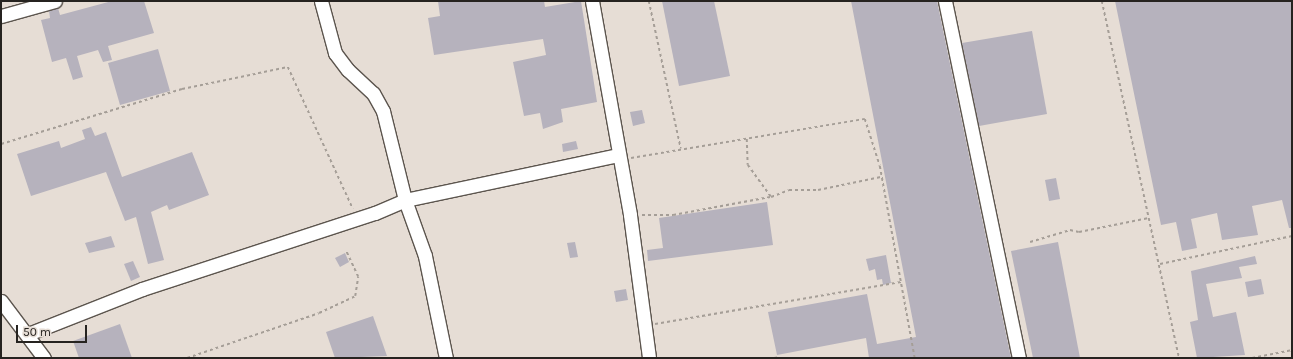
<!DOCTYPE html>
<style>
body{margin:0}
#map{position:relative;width:1293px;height:359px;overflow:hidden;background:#e6ddd5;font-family:Karla,sans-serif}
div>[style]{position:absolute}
.building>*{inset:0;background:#b6b2bd}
.path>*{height:1.5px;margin-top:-0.75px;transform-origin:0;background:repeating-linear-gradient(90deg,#a59e97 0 3px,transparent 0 6px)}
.roads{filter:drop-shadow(1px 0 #5c554e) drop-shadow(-1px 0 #5c554e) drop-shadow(0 1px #5c554e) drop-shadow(0 -1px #5c554e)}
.minor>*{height:13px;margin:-6.5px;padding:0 6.5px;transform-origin:6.5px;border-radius:6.5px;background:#fff}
span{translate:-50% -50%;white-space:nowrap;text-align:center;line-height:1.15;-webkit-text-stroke:3px #e6ddd5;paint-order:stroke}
.frame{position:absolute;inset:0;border:2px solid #262320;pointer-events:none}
.scale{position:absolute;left:16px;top:325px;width:71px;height:18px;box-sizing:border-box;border:2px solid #262320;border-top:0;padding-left:5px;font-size:12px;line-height:14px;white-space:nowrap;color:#262320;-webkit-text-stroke:3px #e6ddd5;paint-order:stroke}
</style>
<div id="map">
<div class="building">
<div style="clip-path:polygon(112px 1px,144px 1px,154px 33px,108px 46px,112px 60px,103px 62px,98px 50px,77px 56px,83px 77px,73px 80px,66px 58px,52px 62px,41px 20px,50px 18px,49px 11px,58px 8px,60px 15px)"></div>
<div style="clip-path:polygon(438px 1px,544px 1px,545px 7px,581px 1px,597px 102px,561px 109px,563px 122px,543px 129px,540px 113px,524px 116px,513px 62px,546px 55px,543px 39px,434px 55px,428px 18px,440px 16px)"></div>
<div style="clip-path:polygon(662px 1px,714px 1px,730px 76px,679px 86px)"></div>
<div style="clip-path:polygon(851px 1px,937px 1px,1011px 358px,869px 358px,866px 338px,777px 355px,768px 312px,867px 294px,877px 344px,916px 337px)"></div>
<div style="clip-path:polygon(1115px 1px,1291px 1px,1292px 228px,1289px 228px,1282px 200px,1252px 206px,1258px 235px,1222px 240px,1217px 213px,1191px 219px,1197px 248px,1182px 251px,1176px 222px,1161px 225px)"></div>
<div style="clip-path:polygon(1032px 31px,1047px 114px,979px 126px,962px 43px)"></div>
<div style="clip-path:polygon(158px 49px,170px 91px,120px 105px,108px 63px)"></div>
<div style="clip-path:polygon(642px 110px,645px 123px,633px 126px,630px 112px)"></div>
<div style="clip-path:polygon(91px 127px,95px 136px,106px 132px,122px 177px,192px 152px,209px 195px,169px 210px,167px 205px,151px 212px,164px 260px,148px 264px,136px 217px,125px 221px,106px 172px,31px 196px,17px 154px,59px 141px,61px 148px,85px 139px,82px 130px)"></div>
<div style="clip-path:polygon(576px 141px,578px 149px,563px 152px,562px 144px)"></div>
<div style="clip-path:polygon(1056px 178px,1060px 199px,1049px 201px,1045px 180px)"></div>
<div style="clip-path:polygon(767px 202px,773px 245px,648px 261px,647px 250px,663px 248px,659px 218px)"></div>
<div style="clip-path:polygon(111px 236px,115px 247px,89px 253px,85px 243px)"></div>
<div style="clip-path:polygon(575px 242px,578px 257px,570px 258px,567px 243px)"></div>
<div style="clip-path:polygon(1058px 242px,1080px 358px,1033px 358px,1011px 251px)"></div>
<div style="clip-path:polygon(345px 253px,349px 262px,340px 267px,335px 258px)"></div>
<div style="clip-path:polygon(886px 255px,891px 283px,883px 285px,882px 279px,877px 280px,875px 269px,869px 271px,866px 259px)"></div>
<div style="clip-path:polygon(1255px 256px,1257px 264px,1239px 267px,1242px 278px,1206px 284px,1213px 317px,1236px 312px,1245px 355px,1197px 358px,1190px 322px,1198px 320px,1191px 271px)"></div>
<div style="clip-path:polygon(133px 261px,140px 277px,131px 281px,124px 264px)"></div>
<div style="clip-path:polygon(1261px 279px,1264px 294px,1248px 297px,1245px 282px)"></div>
<div style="clip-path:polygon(626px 289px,628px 300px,616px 302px,614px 291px)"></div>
<div style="clip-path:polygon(373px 316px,387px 356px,335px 358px,326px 332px)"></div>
<div style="clip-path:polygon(120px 324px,132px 358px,79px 358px,73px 341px)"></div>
</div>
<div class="path">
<div style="left:649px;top:1px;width:151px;rotate:77.8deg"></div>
<div style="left:1102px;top:1px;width:365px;rotate:77.8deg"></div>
<div style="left:747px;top:139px;width:26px;rotate:88deg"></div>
<div style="left:748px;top:165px;width:39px;rotate:54deg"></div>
<div style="left:771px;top:197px;width:19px;rotate:-21deg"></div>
<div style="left:789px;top:190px;width:29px"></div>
<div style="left:818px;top:190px;width:64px;rotate:-11.7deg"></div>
<div style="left:1px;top:144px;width:189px;rotate:-16.9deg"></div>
<div style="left:182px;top:89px;width:108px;rotate:-11.7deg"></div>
<div style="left:288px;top:67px;width:156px;rotate:65.4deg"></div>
<div style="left:631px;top:158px;width:237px;rotate:-9.5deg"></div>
<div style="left:865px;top:119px;width:49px;rotate:72.3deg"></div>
<div style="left:880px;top:166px;width:195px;rotate:79.7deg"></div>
<div style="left:642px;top:215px;width:31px"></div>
<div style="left:673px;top:215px;width:99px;rotate:-10.5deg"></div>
<div style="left:1030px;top:242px;width:42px;rotate:-16.7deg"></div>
<div style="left:1070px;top:230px;width:9px;rotate:13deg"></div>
<div style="left:1079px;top:232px;width:71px;rotate:-11.3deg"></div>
<div style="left:1160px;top:264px;width:135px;rotate:-12deg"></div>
<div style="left:655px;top:324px;width:251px;rotate:-9.7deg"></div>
<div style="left:187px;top:358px;width:139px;rotate:-18.8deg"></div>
<div style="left:319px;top:313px;width:40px;rotate:-25deg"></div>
<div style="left:355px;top:296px;width:19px;rotate:-81deg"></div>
<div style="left:358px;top:277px;width:29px;rotate:-115deg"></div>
<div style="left:774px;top:358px;width:6px;rotate:-9deg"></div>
<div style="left:1252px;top:358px;width:41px;rotate:-11.3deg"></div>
</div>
<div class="roads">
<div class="minor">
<div style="left:321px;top:1px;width:54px;rotate:74.9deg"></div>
<div style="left:335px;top:53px;width:21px;rotate:53deg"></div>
<div style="left:348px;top:70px;width:34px;rotate:43deg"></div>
<div style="left:373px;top:93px;width:21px;rotate:61deg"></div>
<div style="left:383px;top:111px;width:92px;rotate:76.1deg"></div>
<div style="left:405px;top:200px;width:59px;rotate:70.3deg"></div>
<div style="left:425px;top:256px;width:104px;rotate:78.4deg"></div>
<div style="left:592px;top:1px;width:217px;rotate:79.9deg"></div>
<div style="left:630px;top:215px;width:144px;rotate:82.4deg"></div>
<div style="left:945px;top:1px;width:365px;rotate:78.3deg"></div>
<div style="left:1px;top:16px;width:56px;rotate:-15.5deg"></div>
<div style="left:1px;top:301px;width:71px;rotate:53deg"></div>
<div style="left:28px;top:334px;width:123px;rotate:-21.5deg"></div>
<div style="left:142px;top:289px;width:245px;rotate:-18.1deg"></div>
<div style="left:375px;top:213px;width:33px;rotate:-23deg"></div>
<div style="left:405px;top:200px;width:218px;rotate:-11.9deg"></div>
</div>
</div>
<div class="frame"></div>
<div class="scale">50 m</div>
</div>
